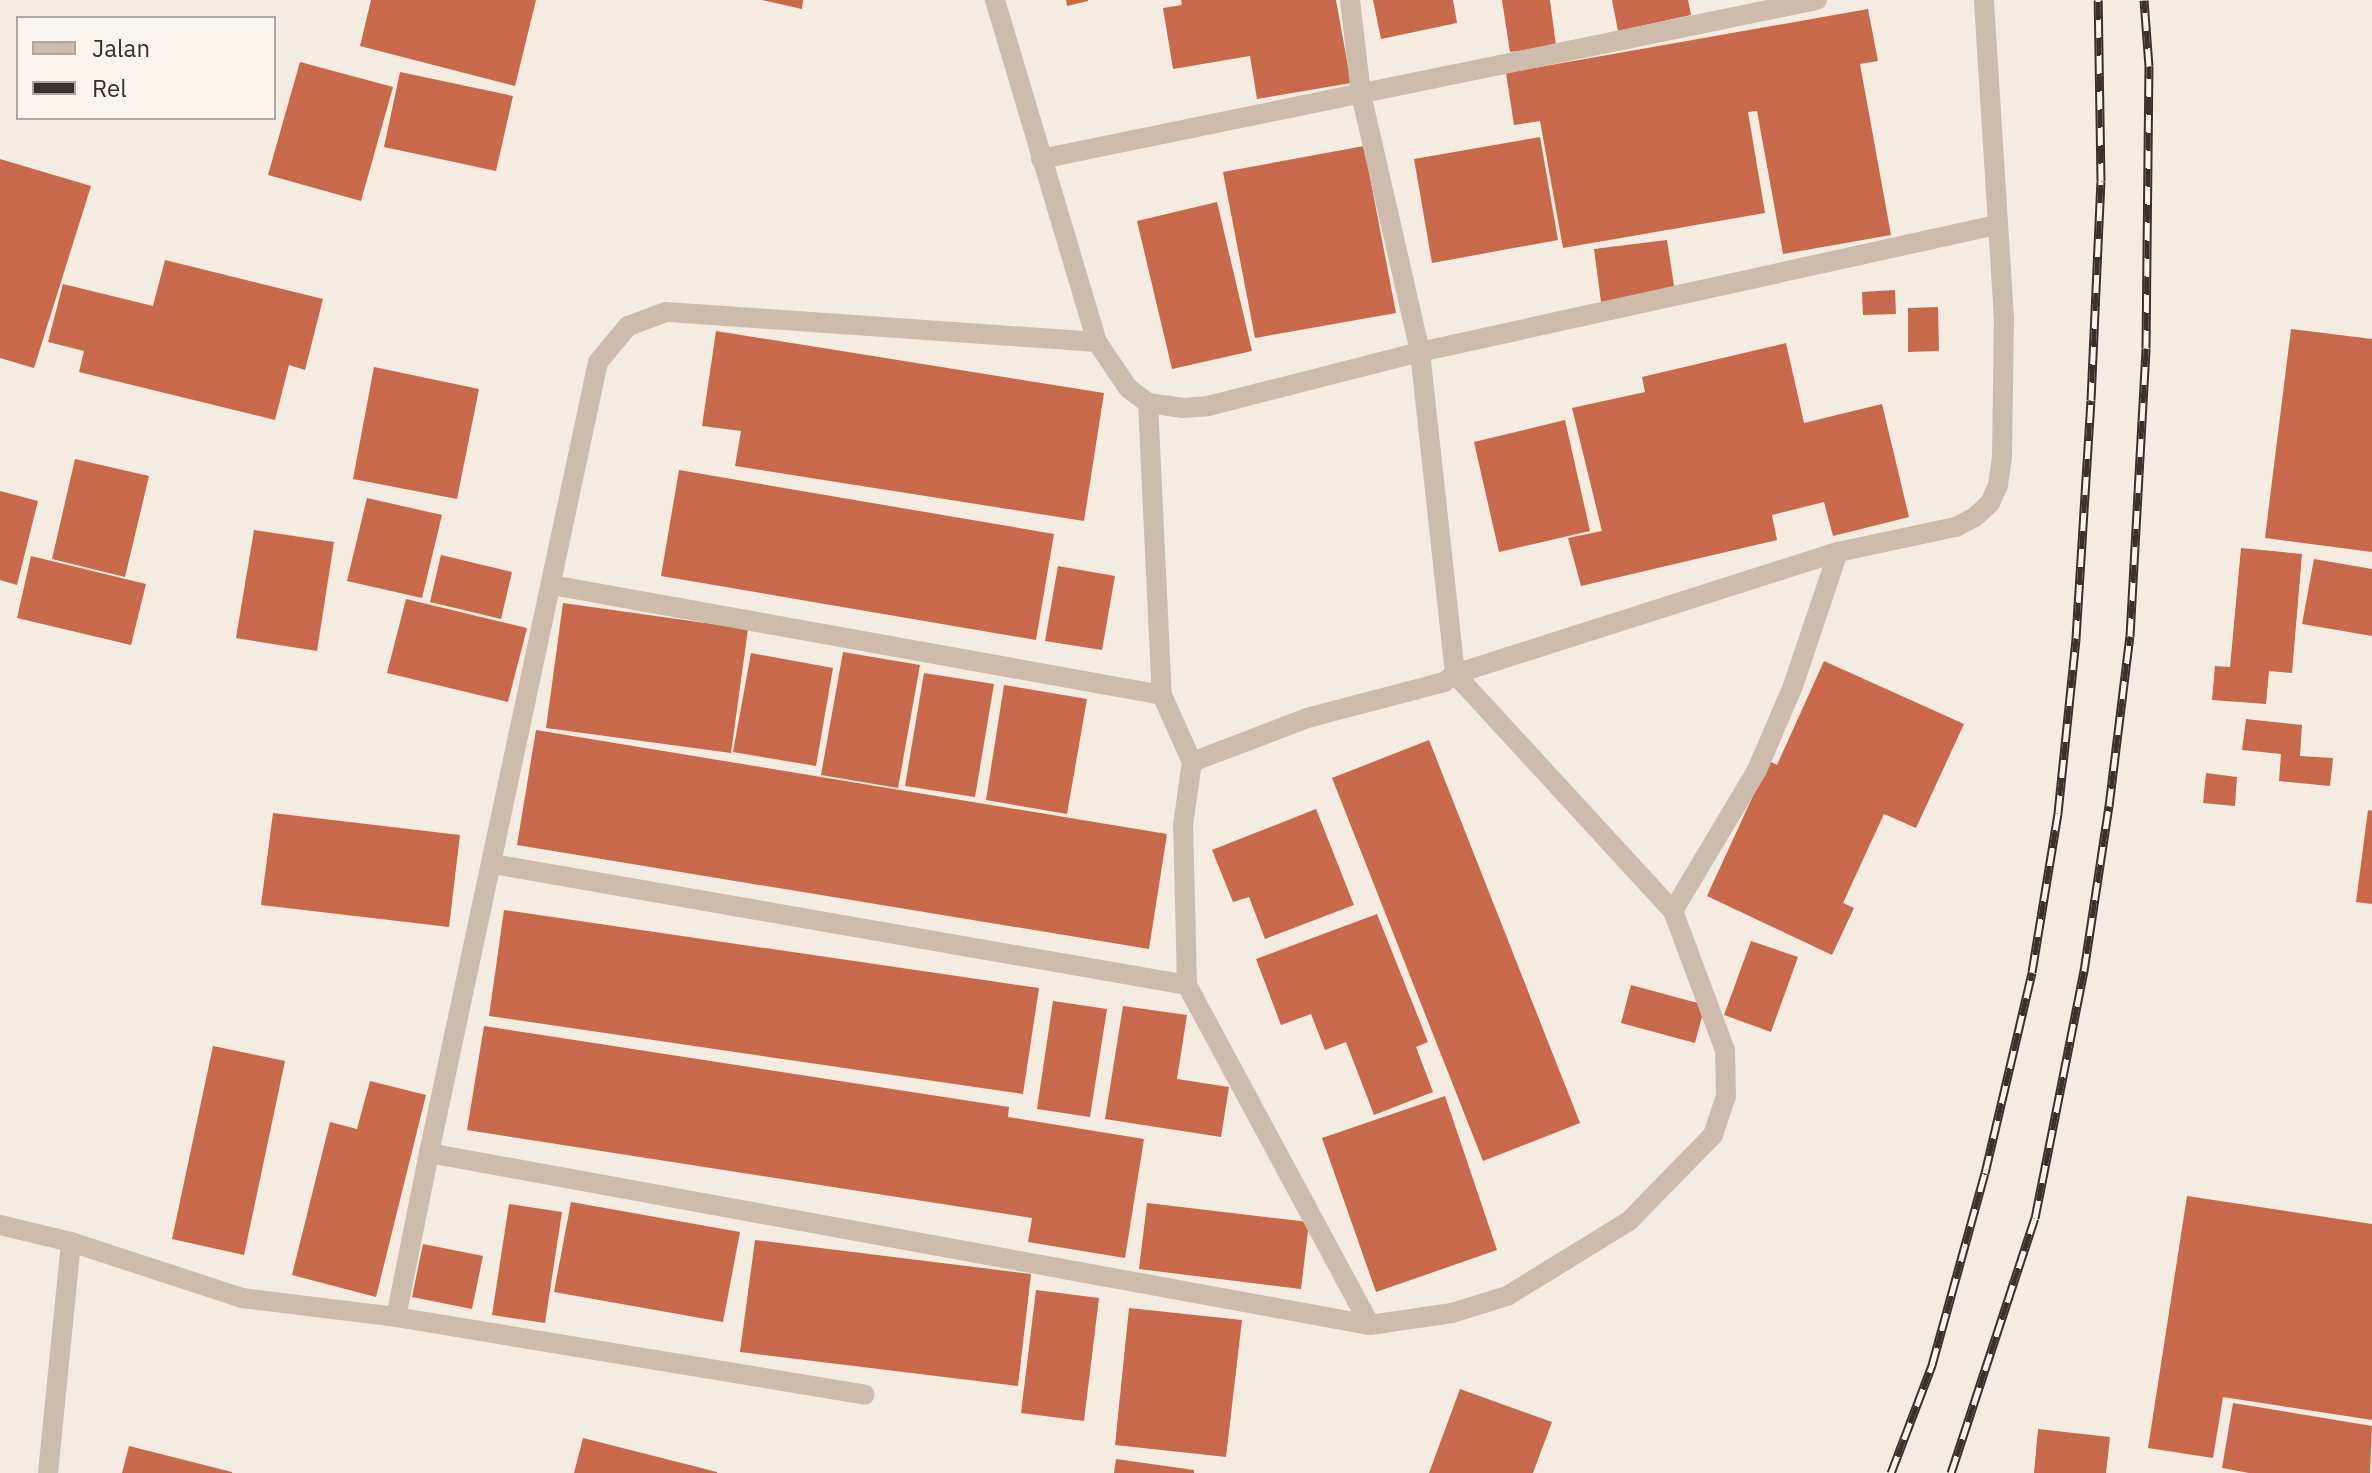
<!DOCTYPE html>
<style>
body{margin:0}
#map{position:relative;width:2372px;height:1473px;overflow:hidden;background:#f4ebe1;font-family:"IBM Plex Sans",sans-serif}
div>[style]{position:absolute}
.building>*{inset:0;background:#c8694b}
.street>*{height:20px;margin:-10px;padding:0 10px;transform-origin:10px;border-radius:10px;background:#cdbbac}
.rail>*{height:9px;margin-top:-4.5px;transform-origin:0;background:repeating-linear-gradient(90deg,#fbf5ee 0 18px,#3b302b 0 36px);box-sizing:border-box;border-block:2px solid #3b302b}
span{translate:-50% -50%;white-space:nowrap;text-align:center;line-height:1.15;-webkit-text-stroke:7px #fbf5ee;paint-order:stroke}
.legend{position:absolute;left:16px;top:16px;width:260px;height:104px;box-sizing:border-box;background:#fbf5ee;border:2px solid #aea6a0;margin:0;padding:10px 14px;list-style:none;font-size:24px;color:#3b302b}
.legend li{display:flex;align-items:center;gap:16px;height:40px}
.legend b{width:40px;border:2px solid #aea6a0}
</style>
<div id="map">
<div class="building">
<div style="clip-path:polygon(371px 0,536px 0,515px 86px,360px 46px)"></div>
<div style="clip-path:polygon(762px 0,803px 0,802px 9px)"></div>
<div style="clip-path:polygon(1066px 0,1088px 0,1088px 1px,1067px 6px)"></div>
<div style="clip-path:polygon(1181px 0,1336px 0,1351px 83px,1257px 99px,1250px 56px,1173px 69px,1163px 8px,1182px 5px)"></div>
<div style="clip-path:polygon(1373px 0,1453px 0,1457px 23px,1381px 39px)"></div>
<div style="clip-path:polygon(1502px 0,1550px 0,1556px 46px,1510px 52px)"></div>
<div style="clip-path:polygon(1612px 0,1688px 0,1691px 15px,1618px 31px)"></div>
<div style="clip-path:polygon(1868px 9px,1878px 61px,1860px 64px,1891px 235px,1783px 254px,1757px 111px,1748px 112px,1765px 213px,1563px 248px,1540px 121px,1514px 125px,1506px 73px)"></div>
<div style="clip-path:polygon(300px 62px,393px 87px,361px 201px,268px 175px)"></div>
<div style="clip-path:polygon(400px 72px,513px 96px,496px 171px,384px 147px)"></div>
<div style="clip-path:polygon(1540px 137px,1558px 240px,1432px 263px,1414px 159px)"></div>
<div style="clip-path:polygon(1364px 146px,1396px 313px,1255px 338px,1223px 172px)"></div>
<div style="clip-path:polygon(0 159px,91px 186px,34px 368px,0 358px)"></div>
<div style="clip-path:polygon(1217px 202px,1252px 351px,1172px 369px,1137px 221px)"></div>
<div style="clip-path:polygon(1667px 240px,1675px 292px,1601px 302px,1594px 249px)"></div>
<div style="clip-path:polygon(165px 260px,323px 299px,305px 370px,289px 365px,275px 420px,79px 372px,84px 351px,48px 342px,63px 284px,153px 306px)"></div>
<div style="clip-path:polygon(1895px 290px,1896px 314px,1863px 315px,1862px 292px)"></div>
<div style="clip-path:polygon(1938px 307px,1939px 351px,1908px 352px,1908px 308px)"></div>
<div style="clip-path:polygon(2291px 329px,2372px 339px,2372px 552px,2265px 538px)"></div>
<div style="clip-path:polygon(716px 331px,1104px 393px,1084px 521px,735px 466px,741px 431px,702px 426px)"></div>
<div style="clip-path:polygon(1786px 343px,1804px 423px,1882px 404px,1909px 517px,1833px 536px,1824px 502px,1772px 515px,1777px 540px,1581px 586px,1568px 538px,1602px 531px,1572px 408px,1645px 392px,1642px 377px)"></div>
<div style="clip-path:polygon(374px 367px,479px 389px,457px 499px,353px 479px)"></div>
<div style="clip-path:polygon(1565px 420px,1590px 531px,1499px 552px,1474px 442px)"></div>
<div style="clip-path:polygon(75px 459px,149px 476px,125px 577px,52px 559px)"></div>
<div style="clip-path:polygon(679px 470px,1054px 534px,1036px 640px,661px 576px)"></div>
<div style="clip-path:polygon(0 491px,38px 501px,17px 585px,0 580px)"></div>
<div style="clip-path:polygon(367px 498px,442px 515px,422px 598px,347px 581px)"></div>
<div style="clip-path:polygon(254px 530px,334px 542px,317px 651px,236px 638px)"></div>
<div style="clip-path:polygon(2241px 548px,2302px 554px,2292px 673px,2269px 671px,2266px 704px,2212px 700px,2215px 666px,2230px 667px)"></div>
<div style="clip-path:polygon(441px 555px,512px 572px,501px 619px,430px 602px)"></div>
<div style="clip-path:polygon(31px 556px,146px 584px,131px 645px,17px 618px)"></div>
<div style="clip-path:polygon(2314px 559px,2372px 569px,2372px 636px,2302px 624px)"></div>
<div style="clip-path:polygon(1058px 566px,1115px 576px,1102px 650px,1045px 641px)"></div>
<div style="clip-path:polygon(406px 599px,527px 628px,508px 702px,387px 673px)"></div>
<div style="clip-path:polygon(563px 603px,748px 629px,731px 753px,546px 728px)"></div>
<div style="clip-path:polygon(843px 652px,920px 665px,898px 788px,821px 775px)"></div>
<div style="clip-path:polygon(751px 653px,833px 668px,816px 766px,733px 752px)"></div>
<div style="clip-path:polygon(1824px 661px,1964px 724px,1916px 828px,1884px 814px,1843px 903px,1854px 908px,1832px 955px,1707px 896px,1769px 761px,1777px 765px)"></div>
<div style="clip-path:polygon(924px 673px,994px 684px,975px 797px,905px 786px)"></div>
<div style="clip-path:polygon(1004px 685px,1087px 699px,1067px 814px,986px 800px)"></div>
<div style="clip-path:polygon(2246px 719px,2302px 725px,2300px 756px,2333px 758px,2330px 786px,2279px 781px,2281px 754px,2242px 750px)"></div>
<div style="clip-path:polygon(536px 730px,1167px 834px,1149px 949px,517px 845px)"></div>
<div style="clip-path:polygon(1429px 740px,1580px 1123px,1483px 1161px,1332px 778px)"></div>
<div style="clip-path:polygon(2206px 773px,2237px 777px,2235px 806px,2203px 803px)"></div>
<div style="clip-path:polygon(1316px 809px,1354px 905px,1265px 939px,1249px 897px,1233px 902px,1212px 850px)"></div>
<div style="clip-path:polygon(2368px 810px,2372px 811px,2372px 904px,2356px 902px)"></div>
<div style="clip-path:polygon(273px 813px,460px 835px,449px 927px,261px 905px)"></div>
<div style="clip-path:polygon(504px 910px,1039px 988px,1023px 1094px,489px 1016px)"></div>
<div style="clip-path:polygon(1377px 914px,1428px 1042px,1416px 1047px,1433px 1092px,1374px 1115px,1346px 1042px,1325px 1050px,1311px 1014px,1281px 1025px,1256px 959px)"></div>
<div style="clip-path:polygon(1751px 941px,1798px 957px,1771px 1032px,1724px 1015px)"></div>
<div style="clip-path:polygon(1631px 985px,1705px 1005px,1695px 1043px,1621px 1023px)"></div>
<div style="clip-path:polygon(1053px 1001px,1107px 1009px,1090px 1117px,1037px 1109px)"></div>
<div style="clip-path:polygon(1123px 1006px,1187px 1015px,1177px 1079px,1229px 1087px,1221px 1137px,1105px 1119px)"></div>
<div style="clip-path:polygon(484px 1026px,1009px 1107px,1008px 1117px,1144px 1139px,1125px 1258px,1028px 1242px,1032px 1218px,467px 1130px)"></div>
<div style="clip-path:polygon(213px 1046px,285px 1061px,244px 1255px,172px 1239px)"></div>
<div style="clip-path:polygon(370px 1081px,426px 1095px,376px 1297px,292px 1275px,330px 1122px,357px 1129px)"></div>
<div style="clip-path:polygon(1445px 1096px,1497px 1250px,1376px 1292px,1322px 1138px)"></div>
<div style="clip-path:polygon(2187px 1196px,2372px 1224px,2372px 1420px,2223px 1397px,2213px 1458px,2148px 1448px)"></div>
<div style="clip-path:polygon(571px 1202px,740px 1232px,723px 1322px,554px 1292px)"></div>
<div style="clip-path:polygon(1147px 1203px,1309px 1222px,1301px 1289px,1139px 1269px)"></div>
<div style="clip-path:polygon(509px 1204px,562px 1212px,545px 1323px,492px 1315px)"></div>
<div style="clip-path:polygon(755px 1240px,1031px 1274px,1018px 1386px,740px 1352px)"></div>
<div style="clip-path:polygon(423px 1244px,483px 1256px,472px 1309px,412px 1297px)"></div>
<div style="clip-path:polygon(1036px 1290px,1099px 1298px,1084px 1421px,1021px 1413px)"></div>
<div style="clip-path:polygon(1129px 1308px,1242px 1320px,1226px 1457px,1115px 1445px)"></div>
<div style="clip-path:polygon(1460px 1389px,1552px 1422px,1533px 1473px,1429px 1473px)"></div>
<div style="clip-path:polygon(2233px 1403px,2372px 1426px,2370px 1473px,2249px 1473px,2222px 1468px)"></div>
<div style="clip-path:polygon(2038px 1429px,2110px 1437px,2106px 1473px,2034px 1473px)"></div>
<div style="clip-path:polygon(583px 1438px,717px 1472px,717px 1473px,574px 1473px)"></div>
<div style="clip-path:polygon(129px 1446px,232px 1472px,232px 1473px,122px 1473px)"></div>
<div style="clip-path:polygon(1116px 1459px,1194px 1470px,1194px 1473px,1114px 1473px)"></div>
</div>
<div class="street">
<div style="left:995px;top:0;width:357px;rotate:73.4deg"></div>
<div style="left:1097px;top:342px;width:55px;rotate:56deg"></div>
<div style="left:1128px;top:388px;width:25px;rotate:37deg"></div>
<div style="left:1148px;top:403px;width:34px;rotate:8deg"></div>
<div style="left:1182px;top:408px;width:26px;rotate:-4deg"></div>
<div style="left:1208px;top:406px;width:219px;rotate:-14.3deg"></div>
<div style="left:1420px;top:352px;width:590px;rotate:-12.43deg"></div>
<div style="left:1350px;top:0;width:95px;rotate:83.3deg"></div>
<div style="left:1361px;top:94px;width:265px;rotate:77.1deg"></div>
<div style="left:1420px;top:352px;width:324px;rotate:83.8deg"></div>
<div style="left:1455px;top:674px;width:322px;rotate:47.4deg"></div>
<div style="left:1673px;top:911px;width:148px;rotate:69.5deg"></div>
<div style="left:1725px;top:1050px;width:46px;rotate:88.8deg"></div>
<div style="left:1726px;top:1096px;width:41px;rotate:108.4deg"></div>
<div style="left:1713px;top:1135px;width:120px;rotate:134.3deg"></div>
<div style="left:1629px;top:1221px;width:143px;rotate:148.4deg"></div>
<div style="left:1507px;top:1296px;width:58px;rotate:162.8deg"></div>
<div style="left:1452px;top:1313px;width:83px;rotate:171.7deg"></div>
<div style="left:1370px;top:1325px;width:386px;rotate:-118.3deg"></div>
<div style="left:1187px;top:985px;width:160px;rotate:-91.4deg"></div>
<div style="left:1183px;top:825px;width:64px;rotate:-81.9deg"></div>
<div style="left:1192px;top:762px;width:123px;rotate:-20.9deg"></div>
<div style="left:1307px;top:718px;width:142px;rotate:-14.7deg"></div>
<div style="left:1444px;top:682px;width:14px;rotate:-36deg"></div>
<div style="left:1455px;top:674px;width:402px;rotate:-17.7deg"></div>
<div style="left:1838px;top:552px;width:121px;rotate:-12deg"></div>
<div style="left:1956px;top:527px;width:21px;rotate:-28deg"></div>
<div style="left:1975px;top:517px;width:21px;rotate:-43deg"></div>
<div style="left:1990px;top:503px;width:20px;rotate:-66deg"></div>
<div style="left:1998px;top:485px;width:27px;rotate:-82deg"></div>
<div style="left:2002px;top:458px;width:139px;rotate:-89.2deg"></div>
<div style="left:2004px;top:319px;width:320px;rotate:-93.6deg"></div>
<div style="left:1041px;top:159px;width:792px;rotate:-11.58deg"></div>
<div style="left:1097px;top:342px;width:432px;rotate:-176deg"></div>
<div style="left:666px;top:312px;width:40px;rotate:159.8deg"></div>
<div style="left:628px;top:326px;width:47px;rotate:129.8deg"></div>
<div style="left:598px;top:362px;width:809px;rotate:102.06deg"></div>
<div style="left:429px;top:1153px;width:957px;rotate:10.36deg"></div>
<div style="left:1148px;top:403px;width:292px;rotate:87.3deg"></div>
<div style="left:1162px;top:695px;width:73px;rotate:65.9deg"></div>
<div style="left:552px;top:585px;width:620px;rotate:10.22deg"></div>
<div style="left:493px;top:864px;width:704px;rotate:9.89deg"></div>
<div style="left:1673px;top:911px;width:164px;rotate:-59.2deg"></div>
<div style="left:1757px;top:770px;width:91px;rotate:-66.8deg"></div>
<div style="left:1793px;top:686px;width:141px;rotate:-71.4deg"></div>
<div style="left:0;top:1225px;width:73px;rotate:13.5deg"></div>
<div style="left:71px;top:1242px;width:180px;rotate:18.1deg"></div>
<div style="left:242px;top:1298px;width:155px;rotate:7deg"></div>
<div style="left:396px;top:1317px;width:475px;rotate:9.4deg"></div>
<div style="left:396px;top:1317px;width:167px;rotate:-78.6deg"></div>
<div style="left:48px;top:1473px;width:232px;rotate:-84.3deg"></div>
</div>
<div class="rail">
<div style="left:1891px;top:1473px;width:116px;rotate:-69.2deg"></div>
<div style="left:1932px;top:1365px;width:199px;rotate:-74.6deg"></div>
<div style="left:1985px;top:1173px;width:206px;rotate:-76.8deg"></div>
<div style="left:2032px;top:972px;width:161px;rotate:-80.7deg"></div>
<div style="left:2058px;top:813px;width:176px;rotate:-84.1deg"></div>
<div style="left:2076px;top:638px;width:238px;rotate:-86.4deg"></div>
<div style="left:2091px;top:400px;width:219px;rotate:-87.4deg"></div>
<div style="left:2101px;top:181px;width:181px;rotate:-90.9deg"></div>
<div style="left:1951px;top:1473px;width:268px;rotate:-71.8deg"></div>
<div style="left:2035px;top:1218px;width:252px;rotate:-78.8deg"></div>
<div style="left:2084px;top:971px;width:167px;rotate:-81.4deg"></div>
<div style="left:2109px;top:806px;width:171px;rotate:-83deg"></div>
<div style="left:2130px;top:636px;width:288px;rotate:-86.8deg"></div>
<div style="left:2146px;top:348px;width:282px;rotate:-89.4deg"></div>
<div style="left:2149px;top:66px;width:66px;rotate:-94.3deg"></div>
</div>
<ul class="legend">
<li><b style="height:10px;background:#cdbbac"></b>Jalan</li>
<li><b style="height:10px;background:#3b302b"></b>Rel</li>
</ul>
</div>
